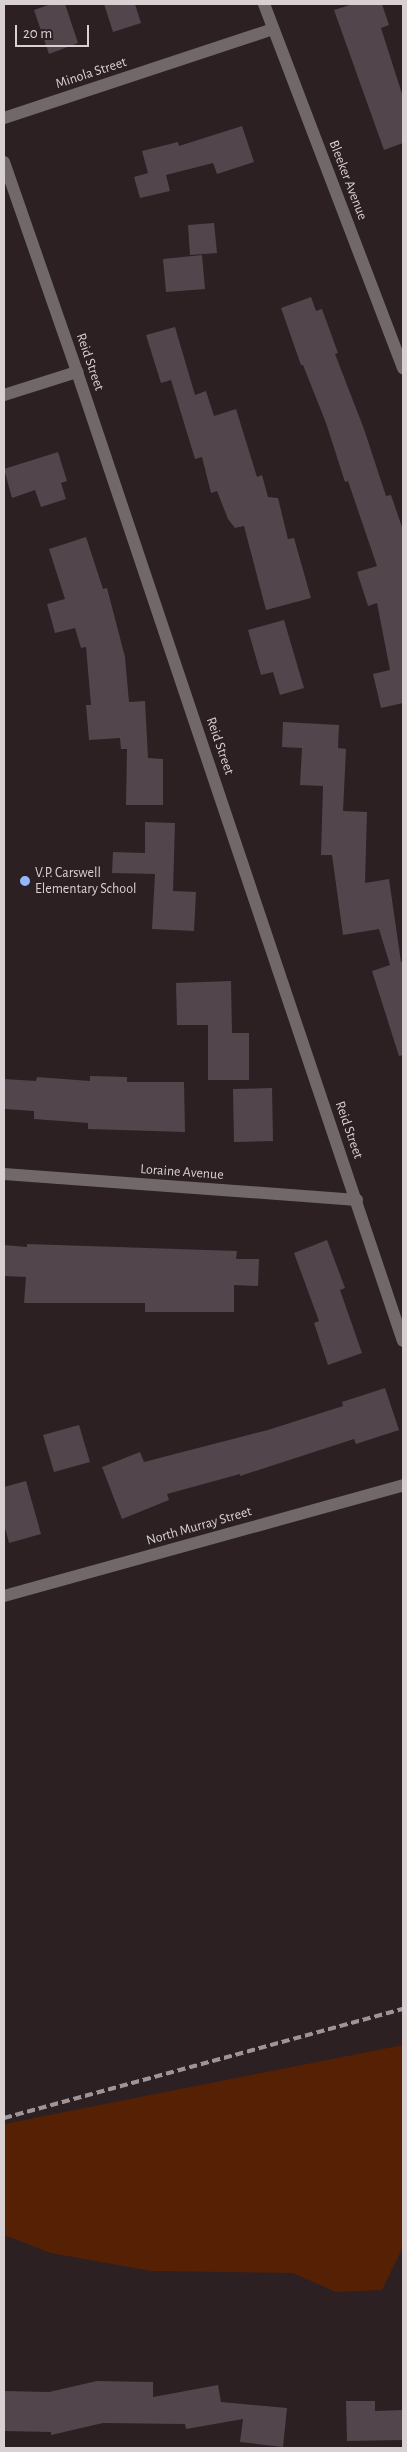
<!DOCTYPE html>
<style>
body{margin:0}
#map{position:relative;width:407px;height:2452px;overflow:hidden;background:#2d2023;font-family:"Alegreya Sans",sans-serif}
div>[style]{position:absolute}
.green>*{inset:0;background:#552004}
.building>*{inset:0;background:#52454c}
.minor>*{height:12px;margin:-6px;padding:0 6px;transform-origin:6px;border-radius:6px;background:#716969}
.rail>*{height:4px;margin-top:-2px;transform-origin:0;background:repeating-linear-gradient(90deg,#9f9497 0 8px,transparent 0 12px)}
.dots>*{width:14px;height:14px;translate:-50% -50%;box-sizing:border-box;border:2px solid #2d2023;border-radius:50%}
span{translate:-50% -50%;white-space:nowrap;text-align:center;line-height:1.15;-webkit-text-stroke:4px #2d2023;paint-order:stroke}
.street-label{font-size:14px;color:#d9d0d2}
.poi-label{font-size:14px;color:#d9d0d2}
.left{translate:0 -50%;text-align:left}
.frame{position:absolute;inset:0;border:5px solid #d9d0d2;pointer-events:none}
.scale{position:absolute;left:15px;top:25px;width:74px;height:22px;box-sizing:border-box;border:2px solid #d9d0d2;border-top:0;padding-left:6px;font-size:15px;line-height:18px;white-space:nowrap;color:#d9d0d2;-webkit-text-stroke:4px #2d2023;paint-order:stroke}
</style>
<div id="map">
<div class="green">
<div style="clip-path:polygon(403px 2045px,403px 2247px,382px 2290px,336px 2292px,293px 2273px,151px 2271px,51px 2253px,4px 2235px,4px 2124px)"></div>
</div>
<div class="building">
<div style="clip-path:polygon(51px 4px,65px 4px,78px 43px,49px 54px,34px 10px)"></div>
<div style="clip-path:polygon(104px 4px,135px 4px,141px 23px,113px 32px)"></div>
<div style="clip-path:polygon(353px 4px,382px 4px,389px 25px,381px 28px,403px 97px,403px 143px,384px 150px,334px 10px)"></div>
<div style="clip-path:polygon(242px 126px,254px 162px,217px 174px,213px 163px,166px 175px,170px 191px,140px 198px,134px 177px,148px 173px,142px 151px,178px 142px,179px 146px)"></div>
<div style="clip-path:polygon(214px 223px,217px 253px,190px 255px,188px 225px)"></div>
<div style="clip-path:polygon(202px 255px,205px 289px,166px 292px,163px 259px)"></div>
<div style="clip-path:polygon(311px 297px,316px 311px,322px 309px,338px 353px,335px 354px,364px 429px,386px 496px,391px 495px,403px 530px,403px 703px,381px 708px,373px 674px,390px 670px,377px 603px,368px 606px,357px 572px,377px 566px,348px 481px,345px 482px,326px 423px,303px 365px,301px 365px,281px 308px)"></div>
<div style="clip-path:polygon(175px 327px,195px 395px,206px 391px,214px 416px,236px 409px,257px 477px,262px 475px,268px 497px,278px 498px,288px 539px,294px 538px,311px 598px,266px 610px,244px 526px,235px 528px,228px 519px,217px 491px,211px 493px,202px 457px,195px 459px,171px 380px,161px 383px,146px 335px)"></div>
<div style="clip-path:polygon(58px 452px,67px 481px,61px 483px,66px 499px,41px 507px,35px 490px,12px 498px,4px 469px)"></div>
<div style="clip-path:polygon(86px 537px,103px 589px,107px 588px,125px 657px,129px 702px,145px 701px,148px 758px,163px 759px,163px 805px,126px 805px,127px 749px,121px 749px,120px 738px,89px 740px,86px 705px,91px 705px,86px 647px,81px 648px,75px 628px,55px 633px,47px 604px,65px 599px,49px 549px)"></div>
<div style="clip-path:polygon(284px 620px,304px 688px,280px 695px,273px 672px,261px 675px,248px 630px)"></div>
<div style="clip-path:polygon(283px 722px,339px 725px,338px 748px,346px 749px,343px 811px,367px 812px,365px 883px,389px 879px,401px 962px,403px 961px,403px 1055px,399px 1056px,372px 971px,390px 965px,379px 929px,343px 935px,332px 855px,321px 855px,323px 786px,300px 785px,302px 748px,282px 747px)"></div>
<div style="clip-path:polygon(145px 822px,175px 823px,173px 891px,196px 892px,194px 931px,152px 929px,155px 874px,112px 873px,113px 852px,145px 853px)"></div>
<div style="clip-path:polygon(231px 981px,232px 1033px,249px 1033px,249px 1080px,208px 1080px,208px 1025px,177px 1025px,176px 983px)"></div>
<div style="clip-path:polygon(90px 1076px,127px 1077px,127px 1082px,184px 1082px,185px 1132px,88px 1129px,88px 1123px,34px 1119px,34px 1111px,4px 1109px,4px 1079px,36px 1081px,37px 1077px,90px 1081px)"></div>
<div style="clip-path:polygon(272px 1088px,273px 1141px,234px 1142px,233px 1089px)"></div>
<div style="clip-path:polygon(327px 1240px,345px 1288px,340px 1290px,362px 1353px,328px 1365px,314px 1323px,319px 1321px,294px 1253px)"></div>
<div style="clip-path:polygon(27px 1244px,237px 1251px,236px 1259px,259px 1259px,258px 1286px,234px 1285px,234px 1312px,145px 1312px,145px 1303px,24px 1303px,26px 1277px,4px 1276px,4px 1245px,27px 1247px)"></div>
<div style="clip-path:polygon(385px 1388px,399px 1430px,356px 1444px,354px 1439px,240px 1476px,240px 1474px,167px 1494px,169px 1500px,122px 1519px,102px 1467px,140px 1452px,144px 1462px,268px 1430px,343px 1406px,342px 1402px)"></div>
<div style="clip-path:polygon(79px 1425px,90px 1462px,54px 1472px,43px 1435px)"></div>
<div style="clip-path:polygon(26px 1481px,41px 1534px,9px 1543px,4px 1524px,4px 1487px)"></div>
<div style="clip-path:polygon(97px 2381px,153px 2382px,153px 2397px,218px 2385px,221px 2402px,287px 2408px,283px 2447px,240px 2442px,243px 2419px,186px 2429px,185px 2424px,103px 2423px,51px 2435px,51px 2432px,4px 2431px,4px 2391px,49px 2392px)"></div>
<div style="clip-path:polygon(346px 2401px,375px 2401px,375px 2411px,403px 2410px,403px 2440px,347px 2441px)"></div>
</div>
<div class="minor">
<div style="left:264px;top:4px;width:390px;rotate:69.1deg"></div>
<div style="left:4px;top:118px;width:283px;rotate:-18.3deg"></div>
<div style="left:4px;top:162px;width:222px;rotate:70.8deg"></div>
<div style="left:77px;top:372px;width:1022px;rotate:71.41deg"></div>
<div style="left:4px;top:395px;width:77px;rotate:-17.5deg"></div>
<div style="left:4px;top:1174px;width:354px;rotate:4.2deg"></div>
<div style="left:4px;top:1596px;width:414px;rotate:-15.5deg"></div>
</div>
<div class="rail">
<div style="left:4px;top:2118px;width:414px;rotate:-15.3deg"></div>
</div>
<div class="dots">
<div style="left:25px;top:881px;background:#94b7fd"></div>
</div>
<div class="street-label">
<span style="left:91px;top:73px;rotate:-18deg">Minola Street</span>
<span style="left:348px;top:180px;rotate:69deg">Bleeker Avenue</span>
<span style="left:90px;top:362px;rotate:71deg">Reid Street</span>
<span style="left:220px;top:746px;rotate:71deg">Reid Street</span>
<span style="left:349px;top:1130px;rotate:71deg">Reid Street</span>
<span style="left:182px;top:1172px;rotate:4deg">Loraine Avenue</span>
<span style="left:199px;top:1526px;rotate:-16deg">North Murray Street</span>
</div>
<div class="poi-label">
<span class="left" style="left:35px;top:881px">V.P. Carswell<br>Elementary School</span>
</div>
<div class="frame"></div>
<div class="scale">20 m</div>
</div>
